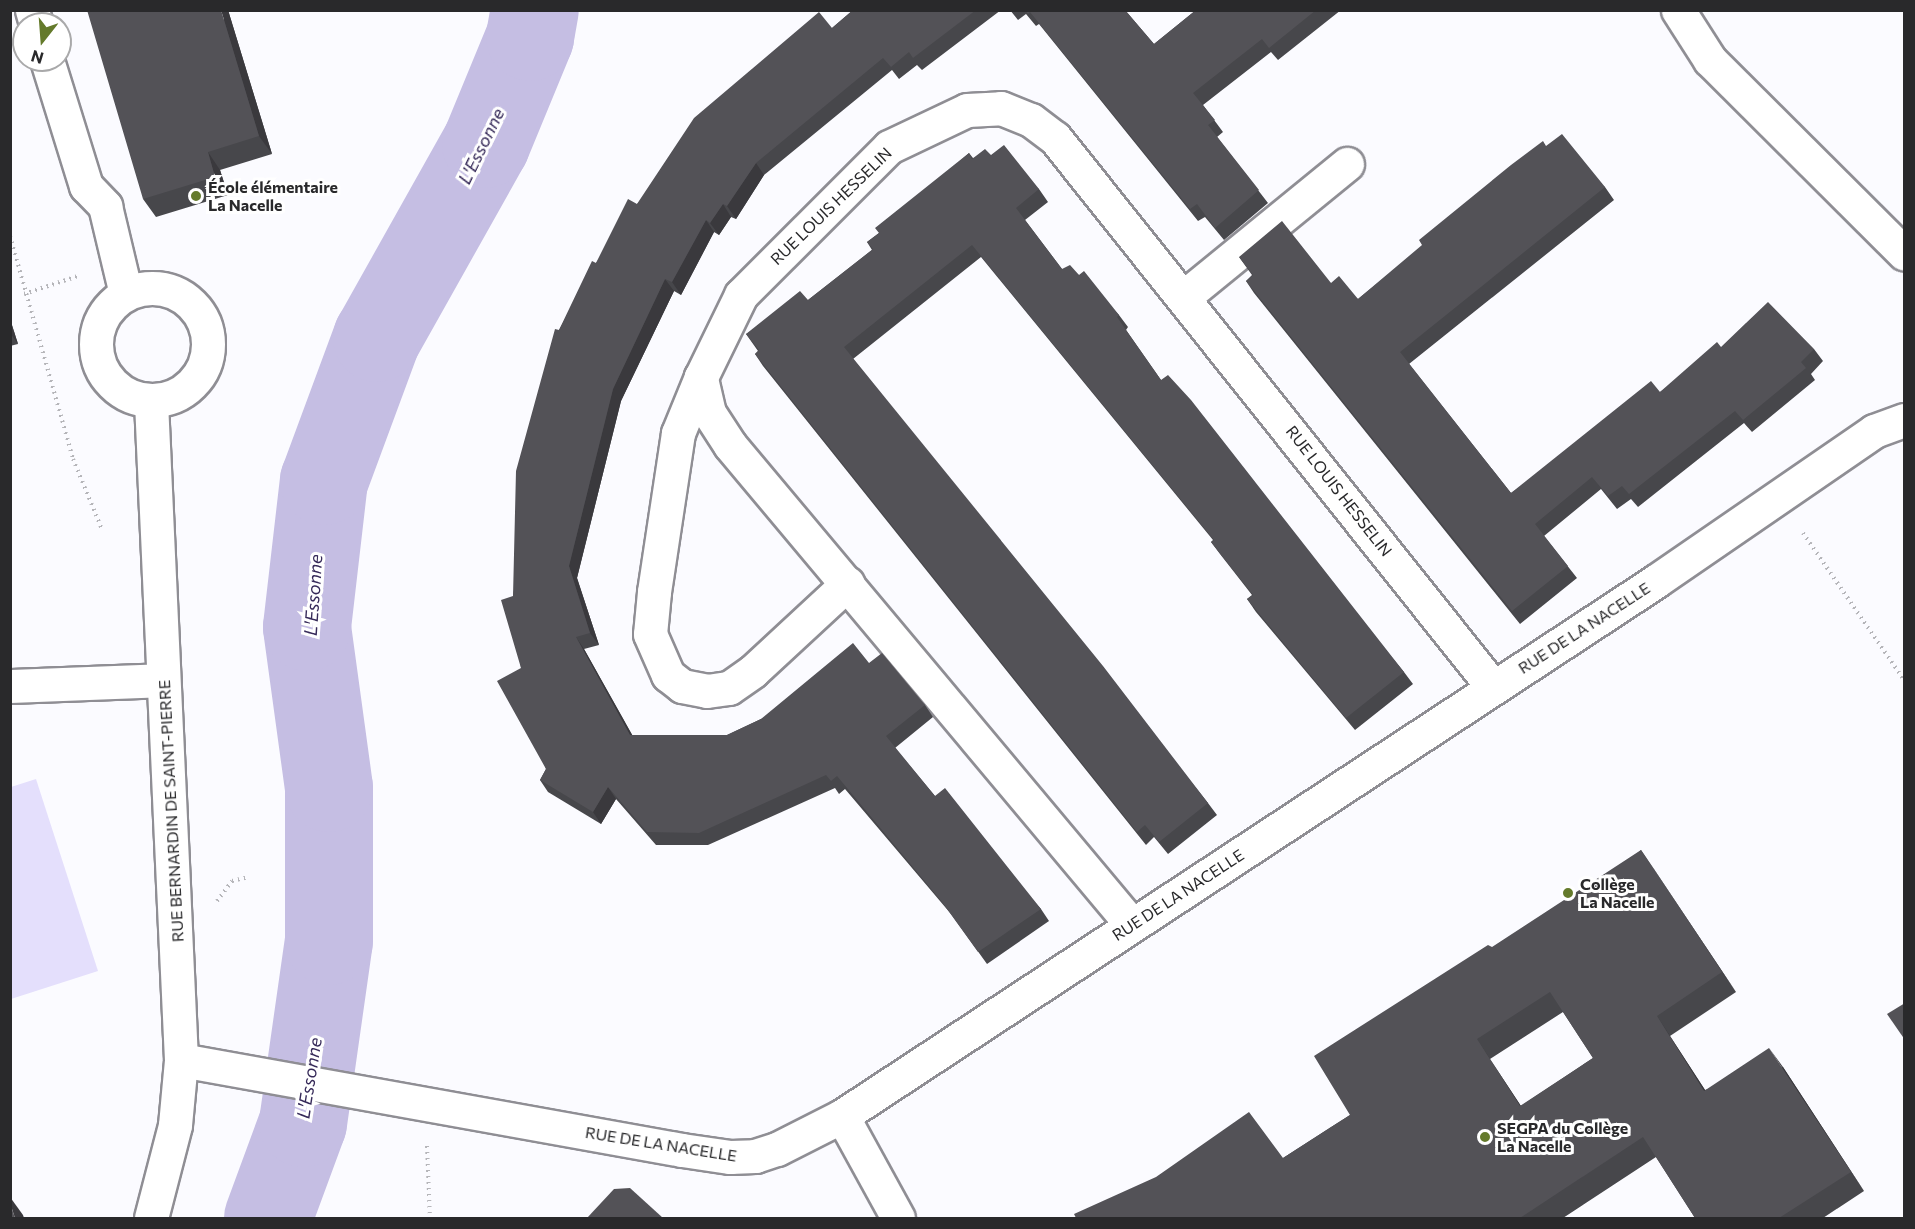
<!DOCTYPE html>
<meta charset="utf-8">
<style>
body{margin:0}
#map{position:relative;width:1915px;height:1229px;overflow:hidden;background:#fbfbff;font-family:Commissioner,sans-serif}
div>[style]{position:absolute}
.green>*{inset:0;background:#e4dffc}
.river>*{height:88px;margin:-44px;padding:0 44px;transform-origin:44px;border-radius:44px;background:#c5bee3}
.path>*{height:4px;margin-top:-2px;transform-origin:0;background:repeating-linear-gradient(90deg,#b5b5b9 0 1.5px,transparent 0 6px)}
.roads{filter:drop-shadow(2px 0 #8f8e94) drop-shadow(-2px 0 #8f8e94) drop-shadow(0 2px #8f8e94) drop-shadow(0 -2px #8f8e94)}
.minor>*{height:33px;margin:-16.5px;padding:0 16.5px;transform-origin:16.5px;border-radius:16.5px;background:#fff}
.minor>.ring{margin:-16.5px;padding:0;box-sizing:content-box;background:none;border:33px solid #fff;border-radius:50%}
.wall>*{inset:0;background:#47474b}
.shaded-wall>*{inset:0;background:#3a393d}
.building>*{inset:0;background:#535257}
.dots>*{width:16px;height:16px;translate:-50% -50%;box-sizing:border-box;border:3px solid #fff;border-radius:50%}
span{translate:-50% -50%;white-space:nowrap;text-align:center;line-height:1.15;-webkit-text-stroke:6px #fff;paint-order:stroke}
.poi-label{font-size:16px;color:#29292b;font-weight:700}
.left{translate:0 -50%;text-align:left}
.street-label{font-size:16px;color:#29292b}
.water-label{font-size:18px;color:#362a59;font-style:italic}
.frame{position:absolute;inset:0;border:12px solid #29292b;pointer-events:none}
.north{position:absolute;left:12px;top:12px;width:60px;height:60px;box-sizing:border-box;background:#fff;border:2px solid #a9a9aa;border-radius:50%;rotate:197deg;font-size:16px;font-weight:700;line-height:24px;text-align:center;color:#29292b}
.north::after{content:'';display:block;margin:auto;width:21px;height:27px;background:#647a2b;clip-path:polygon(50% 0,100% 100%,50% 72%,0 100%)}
</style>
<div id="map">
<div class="green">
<div style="clip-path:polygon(36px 779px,98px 971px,11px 999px,11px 787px)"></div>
</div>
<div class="river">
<div style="left:268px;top:1218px;width:101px;rotate:-69.8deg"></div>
<div style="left:303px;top:1123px;width:184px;rotate:-81.9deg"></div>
<div style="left:329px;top:941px;width:153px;rotate:-90deg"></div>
<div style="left:329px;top:788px;width:162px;rotate:-97.8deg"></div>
<div style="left:307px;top:627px;width:147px;rotate:-83.4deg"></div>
<div style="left:324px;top:481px;width:153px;rotate:-69.7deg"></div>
<div style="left:377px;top:338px;width:223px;rotate:-60.7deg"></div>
<div style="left:486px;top:144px;width:116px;rotate:-67.6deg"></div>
<div style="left:530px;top:37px;width:27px;rotate:-80deg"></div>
</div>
<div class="path">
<div style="left:10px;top:236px;width:232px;rotate:74.2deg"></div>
<div style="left:73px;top:459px;width:74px;rotate:67.6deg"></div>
<div style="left:24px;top:294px;width:57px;rotate:-18.4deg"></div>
<div style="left:1803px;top:533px;width:178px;rotate:55.5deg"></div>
<div style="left:217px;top:901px;width:25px;rotate:-53deg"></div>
<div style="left:232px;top:881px;width:17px;rotate:-13deg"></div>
<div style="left:427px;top:1146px;width:72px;rotate:87.6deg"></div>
</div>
<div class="roads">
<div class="minor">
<div style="left:32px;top:10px;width:15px;rotate:74deg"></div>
<div style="left:1678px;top:10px;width:59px;rotate:57.4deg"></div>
<div style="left:1710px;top:60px;width:274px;rotate:44.9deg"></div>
<div style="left:47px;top:60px;width:132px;rotate:72.8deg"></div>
<div style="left:86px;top:186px;width:28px;rotate:46deg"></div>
<div style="left:105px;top:206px;width:90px;rotate:76.6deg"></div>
<div class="ring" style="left:96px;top:288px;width:79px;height:79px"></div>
<div style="left:1185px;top:296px;width:209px;rotate:-39.2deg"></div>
<div style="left:701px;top:377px;width:61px;rotate:112.3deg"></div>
<div style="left:678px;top:433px;width:161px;rotate:98.6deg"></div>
<div style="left:654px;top:592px;width:42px;rotate:95.4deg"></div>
<div style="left:650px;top:634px;width:45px;rotate:66.3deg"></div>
<div style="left:668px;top:675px;width:18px;rotate:38deg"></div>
<div style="left:682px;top:686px;width:25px;rotate:11deg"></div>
<div style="left:707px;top:691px;width:22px;rotate:-8deg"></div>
<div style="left:729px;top:688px;width:29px;rotate:-35deg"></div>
<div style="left:753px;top:671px;width:129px;rotate:-42.8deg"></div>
<div style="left:10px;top:686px;width:153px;rotate:-2.2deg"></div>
<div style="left:1132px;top:925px;width:626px;rotate:-129.95deg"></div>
<div style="left:730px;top:445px;width:38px;rotate:-123deg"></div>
<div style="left:709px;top:413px;width:37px;rotate:-103deg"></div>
<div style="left:701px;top:377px;width:91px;rotate:-64deg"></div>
<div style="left:741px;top:295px;width:209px;rotate:-45deg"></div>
<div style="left:889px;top:147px;width:86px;rotate:-25.4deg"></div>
<div style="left:967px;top:110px;width:34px;rotate:-3deg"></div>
<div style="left:1001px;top:108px;width:32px;rotate:22deg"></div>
<div style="left:1031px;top:120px;width:30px;rotate:37deg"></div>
<div style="left:1055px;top:138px;width:702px;rotate:51.42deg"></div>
<div style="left:181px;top:1060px;width:509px;rotate:10.18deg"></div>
<div style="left:682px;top:1150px;width:49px;rotate:8.3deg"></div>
<div style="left:730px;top:1157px;width:25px;rotate:-2deg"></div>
<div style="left:755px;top:1156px;width:23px;rotate:-18deg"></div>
<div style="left:777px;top:1149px;width:73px;rotate:-26.9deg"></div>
<div style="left:842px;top:1116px;width:974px;rotate:-33.31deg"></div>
<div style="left:1656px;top:581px;width:265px;rotate:-34.5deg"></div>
<div style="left:1874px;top:431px;width:32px;rotate:-20deg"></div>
<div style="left:842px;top:1116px;width:116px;rotate:61.2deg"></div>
<div style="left:151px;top:1218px;width:96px;rotate:-75.5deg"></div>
<div style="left:175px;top:1125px;width:65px;rotate:-84.7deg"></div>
<div style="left:181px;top:1060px;width:660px;rotate:-92.61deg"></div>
</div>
</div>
<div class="wall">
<div style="clip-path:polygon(228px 10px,272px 154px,220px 170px,228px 195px,156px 217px,143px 199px)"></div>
<div style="clip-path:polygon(853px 10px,1001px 10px,922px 70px,917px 65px,899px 79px,892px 70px,764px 175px,736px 219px,731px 217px,719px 235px,714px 232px,681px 295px,674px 291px,621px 401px,577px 578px,599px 645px,584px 649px,632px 735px,727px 735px,761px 719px,869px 663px,925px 705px,933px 717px,895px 748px,935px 796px,1041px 909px,1049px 921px,987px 964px,951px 914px,845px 789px,839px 794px,835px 788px,708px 845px,656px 845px,616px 799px,601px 824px,548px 792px,540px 780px,546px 769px,521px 668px,513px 596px,559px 330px,596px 263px,637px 204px,832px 28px)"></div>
<div style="clip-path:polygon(1010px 10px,1125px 10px,1154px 44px,1196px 10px,1341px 10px,1278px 60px,1271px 52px,1203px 105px,1223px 132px,1217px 137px,1268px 203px,1224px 240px,1205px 217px,1198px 221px,1039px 24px,1036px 26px,1026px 14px,1018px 20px)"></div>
<div style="clip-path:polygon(1546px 146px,1605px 187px,1614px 200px,1409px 364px,1511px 493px,1660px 392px,1721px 347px,1814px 349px,1823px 361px,1811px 374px,1815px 380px,1752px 432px,1744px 423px,1638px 507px,1631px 499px,1617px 509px,1601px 489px,1544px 536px,1577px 578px,1520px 624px,1254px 293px,1246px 281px,1252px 275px,1239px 257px,1331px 283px,1358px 299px)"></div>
<div style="clip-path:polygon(969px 153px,973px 158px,991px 155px,1039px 189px,1048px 202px,1025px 220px,1062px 269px,1079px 275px,1119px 315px,1128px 327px,1126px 330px,1161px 380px,1404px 672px,1413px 684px,1355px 730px,1256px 612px,1247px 599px,1252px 595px,1220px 554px,1211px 542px,1213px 540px,981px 257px,853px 359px,1208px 803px,1217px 815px,1168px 854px,1154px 837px,1146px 845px,763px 366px,755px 354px,758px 351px,746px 334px,808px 300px,872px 250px,867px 242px,879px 233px)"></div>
<div style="clip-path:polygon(10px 319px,18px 344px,10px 346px)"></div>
<div style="clip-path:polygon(evenodd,1641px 850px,1736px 992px,1670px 1036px,1705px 1090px,1783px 1067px,1864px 1191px,1823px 1218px,1695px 1218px,1656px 1157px,1563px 1218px,1076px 1218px,1283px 1158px,1350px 1115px,1641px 850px,1563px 1012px,1593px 1058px,1521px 1106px,1490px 1059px,1563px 1012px)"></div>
</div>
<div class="shaded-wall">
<div style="clip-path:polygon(221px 10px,228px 10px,272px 154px,259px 136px)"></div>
<div style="clip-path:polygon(208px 152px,220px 170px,228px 195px,215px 177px)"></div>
<div style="clip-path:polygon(756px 163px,764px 175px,736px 219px,727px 206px)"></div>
<div style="clip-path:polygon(723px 204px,731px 217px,719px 235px,710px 223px)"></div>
<div style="clip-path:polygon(706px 220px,714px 232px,681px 295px,672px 282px)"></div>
<div style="clip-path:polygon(665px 279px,674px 291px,621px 401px,577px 578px,599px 645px,590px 633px,569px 566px,613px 389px)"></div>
<div style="clip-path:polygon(10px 319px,18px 344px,10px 333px)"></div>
<div style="clip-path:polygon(576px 637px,584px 649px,639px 747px,630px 735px)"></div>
<div style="clip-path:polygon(608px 787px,616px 799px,601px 824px,593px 812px)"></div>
<div style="clip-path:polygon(1641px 850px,1654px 869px,1736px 992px,1722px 972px)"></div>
<div style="clip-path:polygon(1657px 1016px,1670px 1036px,1718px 1110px,1704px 1091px)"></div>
<div style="clip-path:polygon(1477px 1039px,1490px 1059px,1534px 1126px,1520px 1106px)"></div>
<div style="clip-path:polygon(1769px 1048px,1783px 1067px,1864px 1191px,1851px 1172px)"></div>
<div style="clip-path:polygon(10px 1197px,23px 1215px,24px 1218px,15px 1218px,10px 1203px)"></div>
</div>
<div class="building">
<div style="clip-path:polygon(87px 10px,221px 10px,259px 136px,208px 152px,215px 177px,143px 199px)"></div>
<div style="clip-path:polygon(853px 10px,976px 10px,913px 58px,909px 52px,891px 67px,883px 58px,756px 163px,727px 206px,723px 204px,710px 223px,706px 220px,672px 282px,665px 279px,613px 389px,569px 566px,590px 633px,576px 637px,630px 735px,727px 735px,761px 719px,853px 643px,869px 663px,882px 653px,925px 705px,886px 736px,935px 796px,945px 788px,1041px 909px,978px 952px,942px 902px,837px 776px,831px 781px,826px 775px,699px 833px,647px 832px,608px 787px,593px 812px,540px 780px,546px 769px,497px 681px,521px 668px,501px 600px,513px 596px,516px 471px,555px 329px,559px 330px,592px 261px,596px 263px,628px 199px,637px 204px,694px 118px,819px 12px,832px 28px)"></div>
<div style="clip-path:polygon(1025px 10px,1125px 10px,1154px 44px,1196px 10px,1316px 10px,1269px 48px,1262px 39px,1193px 93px,1215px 120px,1208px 125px,1259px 190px,1215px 228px,1197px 204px,1190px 209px,1030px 12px,1028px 14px)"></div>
<div style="clip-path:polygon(1562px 134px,1605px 187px,1400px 352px,1511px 493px,1651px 381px,1660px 392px,1717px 342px,1721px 347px,1768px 302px,1814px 349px,1801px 362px,1806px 368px,1743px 420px,1735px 411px,1629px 494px,1622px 486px,1608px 496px,1592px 477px,1535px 524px,1568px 566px,1512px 611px,1246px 281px,1253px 275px,1239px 257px,1282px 221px,1331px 283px,1339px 276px,1358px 299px,1422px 245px,1419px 240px,1511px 165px,1543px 141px,1546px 146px)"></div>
<div style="clip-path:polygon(1004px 145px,1039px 189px,1016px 208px,1062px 269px,1070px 265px,1079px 275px,1084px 271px,1119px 315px,1117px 317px,1161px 380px,1168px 375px,1191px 400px,1404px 672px,1346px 718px,1247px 599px,1253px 595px,1211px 542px,1214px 540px,972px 245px,844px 347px,1103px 666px,1208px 803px,1159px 842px,1145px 825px,1137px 832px,755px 354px,759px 350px,746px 334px,800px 291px,808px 300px,873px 249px,867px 242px,879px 233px,875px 228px,969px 153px,972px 159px,985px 149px,991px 155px)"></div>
<div style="clip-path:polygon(evenodd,1641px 850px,1722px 972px,1657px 1016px,1704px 1091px,1769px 1048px,1851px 1172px,1779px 1218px,1695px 1218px,1643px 1137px,1520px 1218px,1076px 1218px,1074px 1214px,1156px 1177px,1249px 1112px,1283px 1158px,1350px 1115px,1314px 1056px,1488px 945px,1492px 947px,1641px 850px,1550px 992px,1593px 1058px,1520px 1106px,1477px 1039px,1550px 992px)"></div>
<div style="clip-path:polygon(1905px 1003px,1905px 1040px,1887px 1014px)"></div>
<div style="clip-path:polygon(630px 1188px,663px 1218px,587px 1218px,614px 1189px)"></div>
<div style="clip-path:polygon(10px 1203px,15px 1218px,10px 1218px)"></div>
</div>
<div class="dots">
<div style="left:196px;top:196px;background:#647a2b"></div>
<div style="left:1568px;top:893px;background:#647a2b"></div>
<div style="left:1485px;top:1137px;background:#647a2b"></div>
</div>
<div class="poi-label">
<span class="left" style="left:208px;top:196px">École élémentaire<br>La Nacelle</span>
<span class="left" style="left:1580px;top:893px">Collège<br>La Nacelle</span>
<span class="left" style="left:1497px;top:1137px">SEGPA du Collège<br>La Nacelle</span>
</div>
<div class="street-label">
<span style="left:831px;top:206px;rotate:-44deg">RUE LOUIS HESSELIN</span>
<span style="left:1339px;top:491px;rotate:52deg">RUE LOUIS HESSELIN</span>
<span style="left:1584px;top:628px;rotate:-33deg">RUE DE LA NACELLE</span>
<span style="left:171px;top:811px;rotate:-93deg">RUE BERNARDIN DE SAINT-PIERRE</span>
<span style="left:1178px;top:895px;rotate:-33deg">RUE DE LA NACELLE</span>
<span style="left:661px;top:1144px;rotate:9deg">RUE DE LA NACELLE</span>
</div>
<div class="water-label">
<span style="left:481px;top:146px;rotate:-64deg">L'Essonne</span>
<span style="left:313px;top:595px;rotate:-86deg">L'Essonne</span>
<span style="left:309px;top:1078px;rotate:-81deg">L'Essonne</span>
</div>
<div class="frame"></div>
<div class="north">N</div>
</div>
